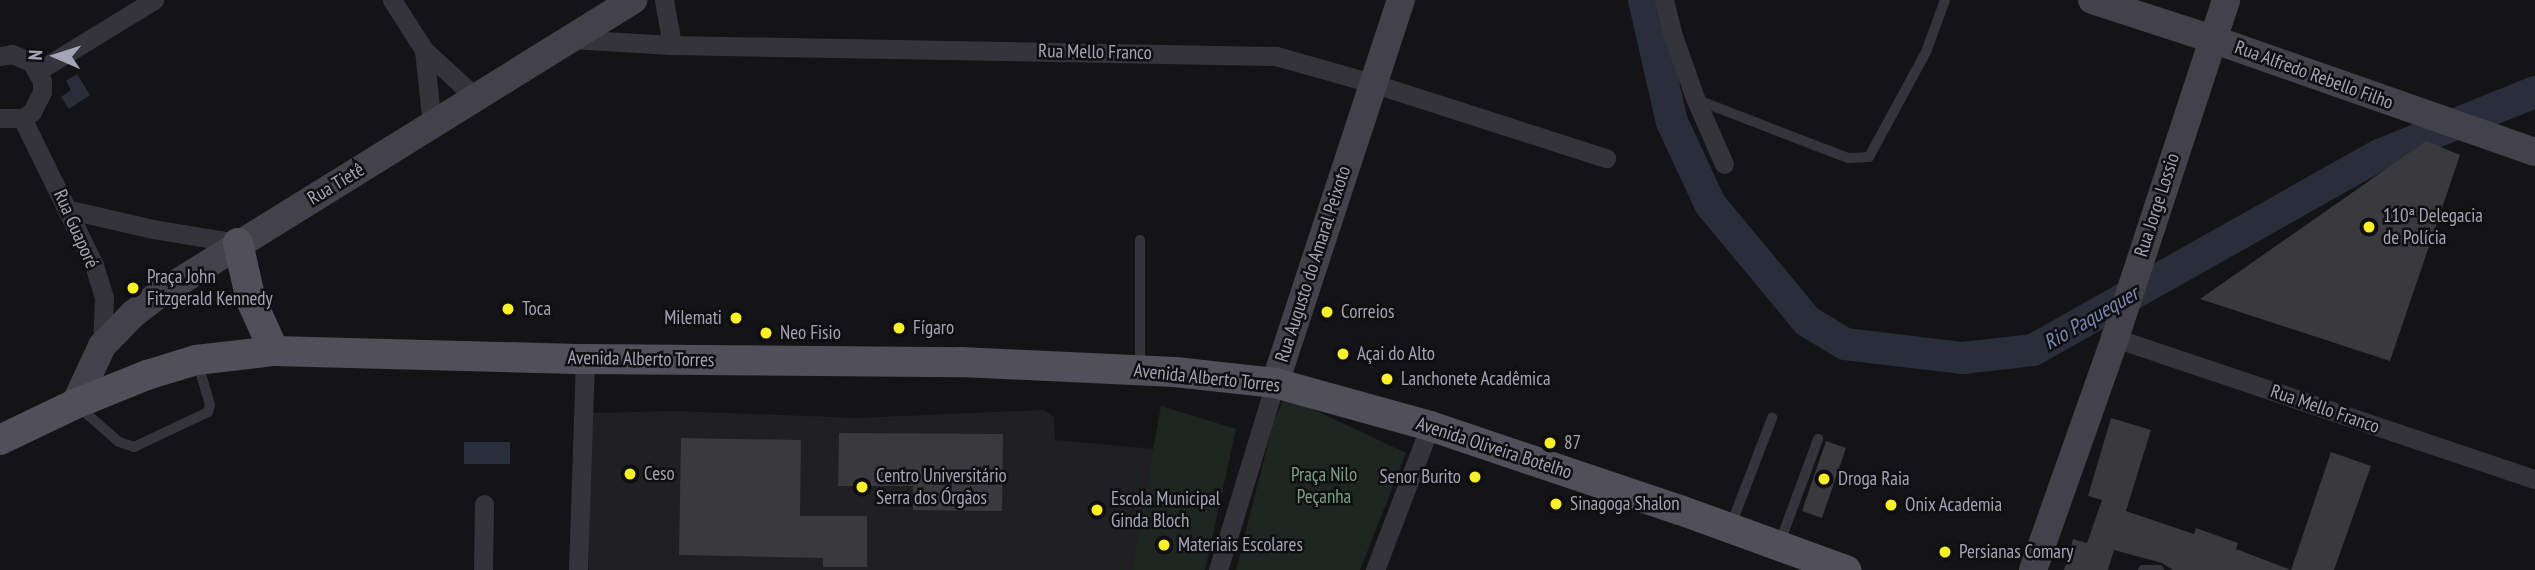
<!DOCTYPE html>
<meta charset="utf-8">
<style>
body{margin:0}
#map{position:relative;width:2535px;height:570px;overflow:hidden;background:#141416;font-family:"PT Sans Narrow",sans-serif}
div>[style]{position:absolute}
.built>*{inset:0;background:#202023}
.green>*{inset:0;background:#1e2621}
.water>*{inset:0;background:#292e3a}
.river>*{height:32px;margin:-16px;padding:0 16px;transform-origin:16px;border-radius:16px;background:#292e3a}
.building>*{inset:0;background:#39393e}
.lane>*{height:10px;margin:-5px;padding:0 5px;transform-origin:5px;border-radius:5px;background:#35343b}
.street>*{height:19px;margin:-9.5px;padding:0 9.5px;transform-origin:9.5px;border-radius:9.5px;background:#35343b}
.secondary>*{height:28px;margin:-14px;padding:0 14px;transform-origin:14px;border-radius:14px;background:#43424b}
.primary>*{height:30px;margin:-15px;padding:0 15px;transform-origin:15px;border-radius:15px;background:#51505a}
.dots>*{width:19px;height:19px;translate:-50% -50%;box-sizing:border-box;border:4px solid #0f0f11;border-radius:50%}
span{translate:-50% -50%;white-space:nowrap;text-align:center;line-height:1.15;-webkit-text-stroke:5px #0f0f11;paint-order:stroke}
.street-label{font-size:19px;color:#a5a5b7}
.poi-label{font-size:19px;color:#a5a5b7}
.left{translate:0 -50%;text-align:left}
.right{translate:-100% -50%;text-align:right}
.park-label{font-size:19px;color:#7ba388}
.water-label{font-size:21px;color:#7a88b4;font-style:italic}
.north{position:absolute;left:21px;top:21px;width:70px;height:70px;-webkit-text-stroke:5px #0f0f11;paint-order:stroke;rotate:273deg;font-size:19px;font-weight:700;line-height:28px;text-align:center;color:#a5a5b7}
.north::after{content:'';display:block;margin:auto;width:24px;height:32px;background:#a5a5b7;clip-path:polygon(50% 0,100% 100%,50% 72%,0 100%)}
</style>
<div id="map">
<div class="built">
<div style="clip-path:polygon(1044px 410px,1054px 417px,1055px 440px,1154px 449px,1132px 570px,589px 570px,589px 413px,676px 411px,858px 418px)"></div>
</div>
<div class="green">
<div style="clip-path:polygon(1285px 396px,1406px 453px,1360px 570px,1236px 570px,1273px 424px)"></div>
<div style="clip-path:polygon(1161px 406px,1236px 429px,1205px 570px,1132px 570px)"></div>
</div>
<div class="water">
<div style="clip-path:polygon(77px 74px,90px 95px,69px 109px,61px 97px,71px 90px,66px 81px)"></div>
<div style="clip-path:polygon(464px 442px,510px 442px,510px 464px,464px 464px)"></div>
</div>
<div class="river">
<div style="left:1644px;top:0;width:125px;rotate:77.1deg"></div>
<div style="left:1672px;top:122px;width:90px;rotate:65.1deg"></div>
<div style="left:1710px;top:204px;width:152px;rotate:50.3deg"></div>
<div style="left:1807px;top:321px;width:44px;rotate:31.2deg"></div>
<div style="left:1845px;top:344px;width:119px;rotate:6.8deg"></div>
<div style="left:1963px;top:358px;width:70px;rotate:-6.5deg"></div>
<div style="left:2033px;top:350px;width:397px;rotate:-29.4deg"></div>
<div style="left:2379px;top:155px;width:168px;rotate:-22deg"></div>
</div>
<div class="building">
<div style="clip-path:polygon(2426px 141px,2460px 155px,2390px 361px,2200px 299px)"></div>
<div style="clip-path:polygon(2111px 418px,2151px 430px,2126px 511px,2194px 534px,2196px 528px,2238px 543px,2236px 549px,2291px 570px,2173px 570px,2162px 563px,2114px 550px,2108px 570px,2064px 570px,2073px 539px,2087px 543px,2102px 500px,2088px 496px)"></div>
<div style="clip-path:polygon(839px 433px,1003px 434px,1002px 511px,913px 510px,913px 486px,838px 486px)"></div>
<div style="clip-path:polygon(681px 438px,801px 440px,800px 516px,867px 516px,867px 567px,823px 567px,823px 558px,679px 555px)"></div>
<div style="clip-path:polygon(1826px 441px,1846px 448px,1822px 518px,1802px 511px)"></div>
<div style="clip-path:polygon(2331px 452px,2371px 466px,2334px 570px,2291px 570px)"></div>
</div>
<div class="lane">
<div style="left:1695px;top:99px;width:164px;rotate:21.1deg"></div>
<div style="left:1848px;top:158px;width:21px;rotate:-3deg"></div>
<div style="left:1869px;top:157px;width:119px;rotate:-61.5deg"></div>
<div style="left:1926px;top:52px;width:55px;rotate:-69.9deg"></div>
<div style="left:1140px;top:240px;width:126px;rotate:90deg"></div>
<div style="left:79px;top:407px;width:53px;rotate:41.2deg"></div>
<div style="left:119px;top:442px;width:16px;rotate:18deg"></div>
<div style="left:134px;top:447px;width:82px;rotate:-25.3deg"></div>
<div style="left:208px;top:412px;width:7px;rotate:-74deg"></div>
<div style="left:210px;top:405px;width:43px;rotate:-106.3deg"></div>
<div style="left:1731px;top:525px;width:115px;rotate:-69deg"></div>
<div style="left:1780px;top:542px;width:110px;rotate:-69.7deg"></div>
<div style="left:2143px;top:570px;width:16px"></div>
</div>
<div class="street">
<div style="left:392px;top:0;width:59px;rotate:57.4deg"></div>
<div style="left:424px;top:50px;width:68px;rotate:42.6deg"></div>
<div style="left:664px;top:0;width:46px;rotate:79.9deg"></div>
<div style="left:1664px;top:0;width:34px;rotate:76deg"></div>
<div style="left:1672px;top:33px;width:69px;rotate:70.5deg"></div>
<div style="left:1695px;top:98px;width:72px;rotate:66.3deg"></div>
<div style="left:570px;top:39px;width:102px;rotate:3.4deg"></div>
<div style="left:672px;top:45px;width:604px;rotate:1.04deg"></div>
<div style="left:1276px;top:56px;width:100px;rotate:15.7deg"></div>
<div style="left:1372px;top:83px;width:246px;rotate:17.8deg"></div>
<div style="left:424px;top:50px;width:75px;rotate:83.9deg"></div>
<div style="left:0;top:56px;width:12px;rotate:-9deg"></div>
<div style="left:12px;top:54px;width:21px;rotate:23deg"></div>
<div style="left:31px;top:62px;width:22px;rotate:60deg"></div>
<div style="left:42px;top:81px;width:11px;rotate:90deg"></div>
<div style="left:42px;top:92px;width:22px;rotate:117deg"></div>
<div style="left:32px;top:112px;width:12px;rotate:149deg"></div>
<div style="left:22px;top:118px;width:22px;rotate:180deg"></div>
<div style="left:38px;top:71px;width:136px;rotate:-31.5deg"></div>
<div style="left:22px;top:118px;width:164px;rotate:63.9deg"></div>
<div style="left:94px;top:265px;width:34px;rotate:73deg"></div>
<div style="left:104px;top:298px;width:48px;rotate:92.4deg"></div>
<div style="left:70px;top:210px;width:85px;rotate:12.9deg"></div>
<div style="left:153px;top:229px;width:86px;rotate:9.4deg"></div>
<div style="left:2115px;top:338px;width:443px;rotate:18.6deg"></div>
<div style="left:483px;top:570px;width:66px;rotate:-89.1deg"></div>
<div style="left:578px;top:570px;width:211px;rotate:-88.1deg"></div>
<div style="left:1218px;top:570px;width:195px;rotate:-73deg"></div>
<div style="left:1375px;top:570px;width:154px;rotate:-69.1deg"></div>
</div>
<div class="secondary">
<div style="left:2092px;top:0;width:126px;rotate:18deg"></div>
<div style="left:2212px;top:39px;width:342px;rotate:19.3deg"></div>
<div style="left:1275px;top:383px;width:403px;rotate:-71.8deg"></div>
<div style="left:75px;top:404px;width:64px;rotate:-65deg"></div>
<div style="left:102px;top:346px;width:45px;rotate:-45.9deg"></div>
<div style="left:133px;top:314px;width:35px;rotate:-37deg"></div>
<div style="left:161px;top:293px;width:556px;rotate:-31.83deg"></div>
<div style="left:2033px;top:570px;width:246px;rotate:-70.5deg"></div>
<div style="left:2115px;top:338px;width:356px;rotate:-71.8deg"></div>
</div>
<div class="primary">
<div style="left:238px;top:243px;width:58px;rotate:77.2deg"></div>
<div style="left:251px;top:300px;width:56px;rotate:65.7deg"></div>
<div style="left:0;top:440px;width:83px;rotate:-25.6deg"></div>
<div style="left:75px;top:404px;width:78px;rotate:-21.9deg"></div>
<div style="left:147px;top:375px;width:51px;rotate:-17deg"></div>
<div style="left:196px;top:360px;width:79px;rotate:-6.6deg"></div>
<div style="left:274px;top:351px;width:311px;rotate:1.5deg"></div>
<div style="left:585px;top:359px;width:376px;rotate:0.5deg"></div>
<div style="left:961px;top:362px;width:214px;rotate:2.7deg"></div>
<div style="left:1175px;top:372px;width:101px;rotate:6.3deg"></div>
<div style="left:1275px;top:383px;width:161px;rotate:15.5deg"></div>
<div style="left:1430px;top:426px;width:264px;rotate:18.6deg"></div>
<div style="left:1680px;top:510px;width:177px;rotate:19.9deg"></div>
</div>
<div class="dots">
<div style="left:2369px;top:227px;background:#faf027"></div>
<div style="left:133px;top:288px;background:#faf027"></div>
<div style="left:508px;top:309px;background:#faf027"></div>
<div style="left:1327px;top:312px;background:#faf027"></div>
<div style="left:736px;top:318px;background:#faf027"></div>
<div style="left:899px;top:328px;background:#faf027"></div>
<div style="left:766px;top:333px;background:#faf027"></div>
<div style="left:1343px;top:354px;background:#faf027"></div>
<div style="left:1387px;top:379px;background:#faf027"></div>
<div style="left:1550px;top:443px;background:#faf027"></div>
<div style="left:630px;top:474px;background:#faf027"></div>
<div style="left:1475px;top:477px;background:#faf027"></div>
<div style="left:1824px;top:479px;background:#faf027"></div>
<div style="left:862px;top:487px;background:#faf027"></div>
<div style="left:1556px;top:504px;background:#faf027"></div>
<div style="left:1891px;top:505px;background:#faf027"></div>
<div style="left:1097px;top:510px;background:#faf027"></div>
<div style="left:1164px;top:545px;background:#faf027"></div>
<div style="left:1945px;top:552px;background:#faf027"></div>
</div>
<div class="street-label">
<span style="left:1095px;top:52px;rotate:1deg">Rua Mello Franco</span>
<span style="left:2314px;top:75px;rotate:20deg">Rua Alfredo Rebello Filho</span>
<span style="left:336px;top:184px;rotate:-31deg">Rua Tietê</span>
<span style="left:2157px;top:205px;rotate:-72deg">Rua Jorge Lossio</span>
<span style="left:76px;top:229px;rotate:66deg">Rua Guaporé</span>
<span style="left:1313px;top:264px;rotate:-72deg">Rua Augusto do Amaral Peixoto</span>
<span style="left:641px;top:359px;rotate:1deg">Avenida Alberto Torres</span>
<span style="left:1207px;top:378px;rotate:6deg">Avenida Alberto Torres</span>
<span style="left:2325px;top:409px;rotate:19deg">Rua Mello Franco</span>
<span style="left:1494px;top:448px;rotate:18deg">Avenida Oliveira Botelho</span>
</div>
<div class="poi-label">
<span class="left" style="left:2383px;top:227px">110ª Delegacia<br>de Polícia</span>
<span class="left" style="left:147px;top:288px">Praça John<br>Fitzgerald Kennedy</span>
<span class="left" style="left:522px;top:309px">Toca</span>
<span class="left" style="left:1341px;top:312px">Correios</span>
<span class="right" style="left:722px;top:318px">Milemati</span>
<span class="left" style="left:913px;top:328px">Fígaro</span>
<span class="left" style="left:780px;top:333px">Neo Fisio</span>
<span class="left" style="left:1357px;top:354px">Açai do Alto</span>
<span class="left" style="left:1401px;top:379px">Lanchonete Acadêmica</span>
<span class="left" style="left:1564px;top:443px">87</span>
<span class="left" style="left:644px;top:474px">Ceso</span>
<span class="left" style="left:876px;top:487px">Centro Universitário<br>Serra dos Órgãos</span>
<span class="right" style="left:1461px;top:477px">Senor Burito</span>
<span class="left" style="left:1838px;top:479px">Droga Raia</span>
<span class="left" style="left:1111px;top:510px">Escola Municipal<br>Ginda Bloch</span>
<span class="left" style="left:1570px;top:504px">Sinagoga Shalon</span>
<span class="left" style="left:1905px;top:505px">Onix Academia</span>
<span class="left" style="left:1178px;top:545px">Materiais Escolares</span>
<span class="left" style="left:1959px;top:552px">Persianas Comary</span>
</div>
<div class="park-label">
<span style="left:1324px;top:486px">Praça Nilo<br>Peçanha</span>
</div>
<div class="water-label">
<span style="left:2091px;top:318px;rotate:-30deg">Rio Paquequer</span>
</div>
<div class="north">N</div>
</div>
